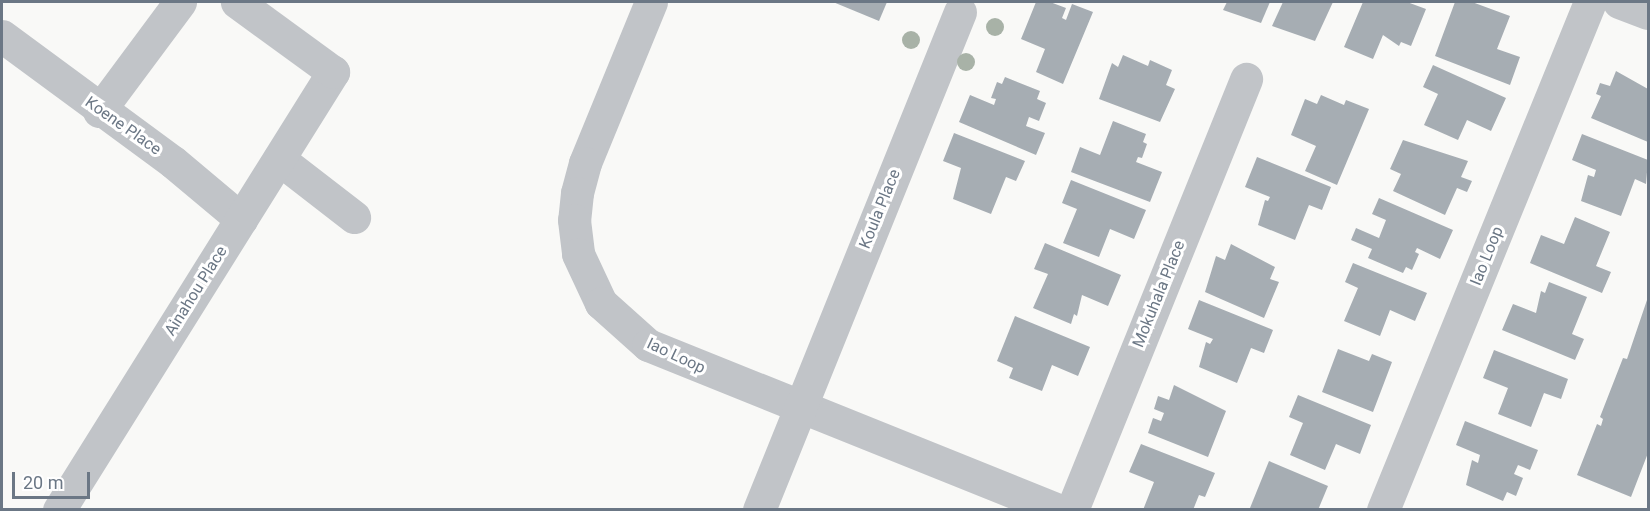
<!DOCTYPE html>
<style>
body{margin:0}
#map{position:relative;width:1650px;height:511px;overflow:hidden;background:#f9f9f7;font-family:Roboto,sans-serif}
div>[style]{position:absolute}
.building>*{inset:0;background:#a6adb3}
.minor>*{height:33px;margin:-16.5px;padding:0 16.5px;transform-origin:16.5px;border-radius:16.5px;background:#c1c4c8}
.trees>*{width:18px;height:18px;margin:-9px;border-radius:50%;background:#a8b2a7}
span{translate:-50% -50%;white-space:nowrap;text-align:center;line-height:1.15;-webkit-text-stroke:6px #fff;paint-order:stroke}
.street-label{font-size:16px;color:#6b7785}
.frame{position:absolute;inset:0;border:3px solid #6b7785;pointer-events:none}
.scale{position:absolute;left:12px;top:472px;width:78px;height:27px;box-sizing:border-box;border:3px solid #6b7785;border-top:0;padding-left:8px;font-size:18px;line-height:21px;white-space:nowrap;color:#6b7785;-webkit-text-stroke:4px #fff;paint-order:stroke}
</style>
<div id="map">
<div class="building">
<div style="clip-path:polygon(833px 2px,887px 2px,879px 21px)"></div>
<div style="clip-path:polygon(1036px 2px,1050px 2px,1066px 8px,1062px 18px,1066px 20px,1072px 4px,1093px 12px,1063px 84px,1036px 72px,1045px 49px,1021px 39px)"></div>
<div style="clip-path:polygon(1227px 2px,1270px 2px,1261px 23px,1223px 10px)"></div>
<div style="clip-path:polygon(1283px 2px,1333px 2px,1315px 41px,1272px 26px)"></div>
<div style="clip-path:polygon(1363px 2px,1407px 2px,1426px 9px,1411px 46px,1401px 42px,1399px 46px,1383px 35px,1373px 59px,1344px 47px)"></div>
<div style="clip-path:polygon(1455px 2px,1472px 2px,1510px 16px,1497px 49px,1520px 57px,1510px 85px,1435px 56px)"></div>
<div style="clip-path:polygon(1123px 55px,1148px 66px,1150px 60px,1172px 70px,1166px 85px,1175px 89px,1160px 122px,1099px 99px,1112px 63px,1118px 67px)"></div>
<div style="clip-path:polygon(1433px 65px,1506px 98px,1491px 131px,1467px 120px,1458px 140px,1424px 125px,1438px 94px,1423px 87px)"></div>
<div style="clip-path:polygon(1616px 71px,1648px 89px,1648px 142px,1591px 118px,1601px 96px,1596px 94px,1600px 83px,1610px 86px)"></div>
<div style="clip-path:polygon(1005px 77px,1040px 91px,1037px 99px,1046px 103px,1039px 121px,1029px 117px,1026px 126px,1045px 133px,1036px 155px,959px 122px,970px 95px,994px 105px,996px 99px,991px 98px,997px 82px,1002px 84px)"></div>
<div style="clip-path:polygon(1321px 95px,1344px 105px,1346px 100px,1369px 109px,1337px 185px,1305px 171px,1316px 146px,1291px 135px,1305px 99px,1317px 104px)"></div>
<div style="clip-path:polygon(1113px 121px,1146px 134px,1143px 142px,1147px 144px,1142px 158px,1138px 157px,1136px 162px,1162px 172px,1150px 202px,1071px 172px,1080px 147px,1100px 155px)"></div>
<div style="clip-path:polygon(954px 133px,1025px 161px,1016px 181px,1006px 177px,991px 214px,953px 199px,961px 168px,943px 161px)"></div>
<div style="clip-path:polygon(1582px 134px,1648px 160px,1646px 184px,1635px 179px,1621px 216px,1581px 201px,1588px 175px,1594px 177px,1596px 170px,1572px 160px)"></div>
<div style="clip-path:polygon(1403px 140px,1468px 161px,1461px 177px,1472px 181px,1467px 192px,1457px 188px,1445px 215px,1393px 191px,1401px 174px,1390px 169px)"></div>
<div style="clip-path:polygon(1257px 157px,1331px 187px,1322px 210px,1309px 205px,1295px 240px,1258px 225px,1265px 200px,1268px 201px,1270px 197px,1245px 187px)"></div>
<div style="clip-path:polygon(1071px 180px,1146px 210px,1134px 239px,1110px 229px,1099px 257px,1063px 243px,1077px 209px,1062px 203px)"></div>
<div style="clip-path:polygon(1379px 198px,1453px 230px,1440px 259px,1417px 248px,1415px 252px,1419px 254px,1412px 270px,1406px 267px,1403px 273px,1368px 258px,1372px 249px,1351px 240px,1356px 228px,1379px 238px,1386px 220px,1372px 214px)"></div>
<div style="clip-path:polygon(1575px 217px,1610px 232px,1596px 266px,1611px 272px,1602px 293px,1530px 263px,1541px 235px,1564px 244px)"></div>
<div style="clip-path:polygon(1045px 243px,1121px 275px,1108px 306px,1082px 295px,1077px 316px,1074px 314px,1071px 324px,1033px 308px,1048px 274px,1034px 269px)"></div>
<div style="clip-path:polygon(1231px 244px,1275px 267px,1270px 279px,1279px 282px,1264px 318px,1205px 292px,1216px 256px,1225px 260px)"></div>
<div style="clip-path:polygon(1353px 263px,1427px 293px,1415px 321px,1390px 310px,1380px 336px,1344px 321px,1358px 288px,1345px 282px)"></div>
<div style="clip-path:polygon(1549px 282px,1587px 297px,1572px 334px,1584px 339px,1575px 360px,1502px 330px,1513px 304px,1536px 313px,1541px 291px,1545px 293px)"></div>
<div style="clip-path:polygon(1648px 297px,1648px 453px,1631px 497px,1577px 475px,1597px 424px,1601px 426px,1603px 419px,1600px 417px,1623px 358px,1627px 359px)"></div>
<div style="clip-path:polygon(1199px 300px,1273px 330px,1264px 353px,1251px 348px,1237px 383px,1199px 367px,1206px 342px,1210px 344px,1213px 339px,1188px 329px)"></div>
<div style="clip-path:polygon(1015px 316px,1090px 347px,1078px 376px,1052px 365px,1042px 391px,1009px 378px,1013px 368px,997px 361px)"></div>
<div style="clip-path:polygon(1338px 349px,1369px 361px,1372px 354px,1392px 362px,1373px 412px,1322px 392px)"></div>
<div style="clip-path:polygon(1494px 350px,1568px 379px,1561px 399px,1544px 393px,1531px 427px,1498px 414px,1508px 388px,1483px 378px)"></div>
<div style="clip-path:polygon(1174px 385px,1226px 411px,1208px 457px,1148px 433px,1153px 418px,1161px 421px,1164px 413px,1154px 409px,1158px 396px,1169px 400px)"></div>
<div style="clip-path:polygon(1298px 395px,1371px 425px,1360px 454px,1336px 444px,1325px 470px,1290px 455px,1303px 423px,1289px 417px)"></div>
<div style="clip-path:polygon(1465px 421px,1538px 450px,1530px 470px,1518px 465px,1514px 474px,1523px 478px,1516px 496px,1507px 492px,1503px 501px,1466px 485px,1472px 460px,1478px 463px,1480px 455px,1456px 445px)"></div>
<div style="clip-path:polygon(1141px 444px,1215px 473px,1205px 497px,1199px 495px,1193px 510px,1143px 510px,1154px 482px,1129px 472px)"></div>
<div style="clip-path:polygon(1269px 461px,1328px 486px,1318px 510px,1250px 508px)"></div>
</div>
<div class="minor">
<div style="left:651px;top:2px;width:174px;rotate:112.3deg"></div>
<div style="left:585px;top:163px;width:31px;rotate:105deg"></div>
<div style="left:577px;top:193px;width:27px;rotate:96deg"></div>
<div style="left:574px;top:220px;width:34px;rotate:83deg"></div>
<div style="left:578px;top:254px;width:54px;rotate:64.9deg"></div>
<div style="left:601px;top:303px;width:63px;rotate:41.8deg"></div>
<div style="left:648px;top:345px;width:443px;rotate:21.9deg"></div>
<div style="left:1619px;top:2px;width:31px;rotate:21deg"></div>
<div style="left:2px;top:36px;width:212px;rotate:36.4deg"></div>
<div style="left:173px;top:162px;width:89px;rotate:40deg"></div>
<div style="left:99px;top:111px;width:136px;rotate:-53.4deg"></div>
<div style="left:279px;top:159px;width:95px;rotate:37.7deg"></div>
<div style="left:59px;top:510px;width:517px;rotate:-57.97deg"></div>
<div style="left:333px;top:72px;width:119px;rotate:-143.9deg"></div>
<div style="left:759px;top:510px;width:537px;rotate:-68.02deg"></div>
<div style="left:1072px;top:510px;width:465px;rotate:-68deg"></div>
<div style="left:1383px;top:510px;width:549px;rotate:-67.83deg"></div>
</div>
<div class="trees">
<div style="left:995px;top:27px"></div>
<div style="left:911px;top:40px"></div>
<div style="left:966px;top:62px"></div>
</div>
<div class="street-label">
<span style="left:123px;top:126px;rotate:35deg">Koene Place</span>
<span style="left:880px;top:209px;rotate:-68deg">Koula Place</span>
<span style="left:1487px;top:256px;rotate:-68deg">Iao Loop</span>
<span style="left:196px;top:291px;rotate:-58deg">Ainahou Place</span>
<span style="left:1159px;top:294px;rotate:-68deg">Mokuhala Place</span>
<span style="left:676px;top:356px;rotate:25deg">Iao Loop</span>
</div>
<div class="frame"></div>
<div class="scale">20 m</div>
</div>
